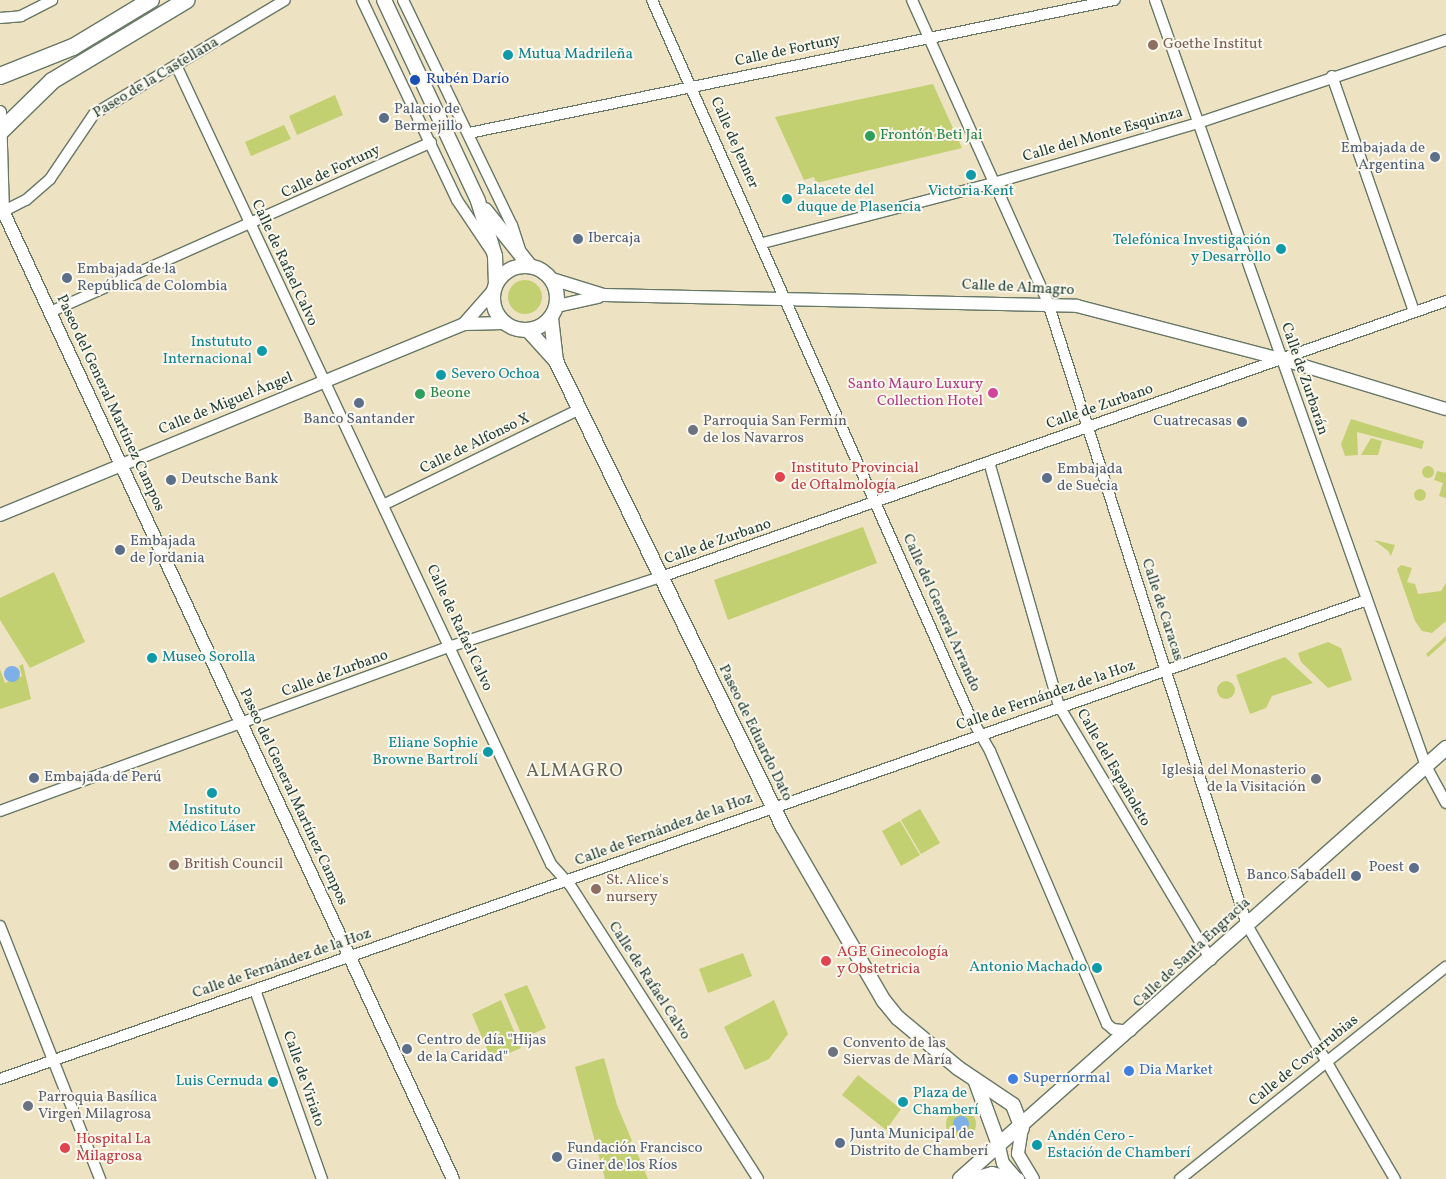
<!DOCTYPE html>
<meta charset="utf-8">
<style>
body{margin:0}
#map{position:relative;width:1446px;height:1179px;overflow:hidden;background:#ede2c1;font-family:Vollkorn,serif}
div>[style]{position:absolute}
.green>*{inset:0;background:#c3d072}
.round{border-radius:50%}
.water>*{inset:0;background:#7dafe9}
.roads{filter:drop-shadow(1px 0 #677765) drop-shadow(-1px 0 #677765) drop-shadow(0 1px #677765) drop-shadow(0 -1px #677765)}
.minor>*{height:10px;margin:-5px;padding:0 5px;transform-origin:5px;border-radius:5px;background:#fff}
.tertiary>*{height:12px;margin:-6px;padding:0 6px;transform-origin:6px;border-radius:6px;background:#fff}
.secondary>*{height:14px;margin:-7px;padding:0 7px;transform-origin:7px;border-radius:7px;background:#fff}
.secondary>.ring{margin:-7px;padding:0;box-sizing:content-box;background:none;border:14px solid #fff;border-radius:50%}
.trunk>*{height:16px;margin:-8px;padding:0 8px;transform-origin:8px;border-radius:8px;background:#fff}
.dots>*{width:14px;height:14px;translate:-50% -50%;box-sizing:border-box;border:2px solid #fbf7ec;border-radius:50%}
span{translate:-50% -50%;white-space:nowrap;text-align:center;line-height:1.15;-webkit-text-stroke:4px #fbf7ec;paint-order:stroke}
.education-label{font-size:15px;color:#785e54}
.left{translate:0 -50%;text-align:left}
.street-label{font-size:15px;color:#1f3d34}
.culture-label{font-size:15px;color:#0d838f}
.right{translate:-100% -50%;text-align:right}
.transit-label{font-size:15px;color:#164399}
.service-label{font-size:15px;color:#4e5e75}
.leisure-label{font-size:15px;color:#27864d}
.hotel-label{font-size:15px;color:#b23c85}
.worship-label{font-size:15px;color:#5b616d}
.health-label{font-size:15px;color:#be3a42}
.shop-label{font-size:15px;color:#366cbe}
.quarter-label{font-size:18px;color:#626555;letter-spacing:1px}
</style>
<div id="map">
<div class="green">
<div style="clip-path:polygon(933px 84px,962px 148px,816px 183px,814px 177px,804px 180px,775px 117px)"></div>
<div style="clip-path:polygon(335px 95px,343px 115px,297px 135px,289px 116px)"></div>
<div style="clip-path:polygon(284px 125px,291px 139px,251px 156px,245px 142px)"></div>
<div class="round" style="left:508px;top:280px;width:34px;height:34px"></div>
<div style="clip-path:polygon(1351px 419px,1424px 441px,1422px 449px,1357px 432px,1358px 455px,1345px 456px,1341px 444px)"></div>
<div style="clip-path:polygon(1371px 438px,1382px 441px,1378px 455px,1361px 455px)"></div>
<div class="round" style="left:1422px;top:466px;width:12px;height:12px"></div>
<div style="clip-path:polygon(1437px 471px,1446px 473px,1446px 498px,1439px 496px,1443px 483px,1434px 480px)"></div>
<div class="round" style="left:1414px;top:489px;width:12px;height:12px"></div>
<div style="clip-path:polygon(863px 527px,877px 563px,728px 620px,714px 580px)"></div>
<div style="clip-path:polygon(1374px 540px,1395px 545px,1391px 556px,1388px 551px)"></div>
<div style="clip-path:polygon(1401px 565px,1412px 568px,1407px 582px,1415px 584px,1418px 594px,1441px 591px,1446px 583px,1446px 621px,1432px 633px,1422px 631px,1415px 621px,1397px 569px)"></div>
<div style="clip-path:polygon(54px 572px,85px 642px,30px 668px,0 620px,0 598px)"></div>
<div style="clip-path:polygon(1446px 636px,1446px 641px,1428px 657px,1426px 654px)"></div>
<div style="clip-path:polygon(1328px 642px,1341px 648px,1352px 680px,1328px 688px,1301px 662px,1298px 653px)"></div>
<div style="clip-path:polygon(1285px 657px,1313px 683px,1272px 696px,1266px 708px,1250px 714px,1236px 675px)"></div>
<div style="clip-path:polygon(23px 664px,31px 699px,0 709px,0 669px,5px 683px,22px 676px,19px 666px)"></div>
<div class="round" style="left:1217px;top:681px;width:18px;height:18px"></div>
<div style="clip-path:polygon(920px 809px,940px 843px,921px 854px,901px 820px)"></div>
<div style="clip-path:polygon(900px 821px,920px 855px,901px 866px,882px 831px)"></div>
<div style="clip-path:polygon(743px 953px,752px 976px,708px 993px,699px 969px)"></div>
<div style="clip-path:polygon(527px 985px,546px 1028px,523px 1038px,504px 994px)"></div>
<div style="clip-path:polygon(501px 1000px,521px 1048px,492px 1061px,472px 1014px)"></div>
<div style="clip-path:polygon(774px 1000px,788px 1034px,769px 1059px,745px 1070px,724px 1027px)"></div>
<div style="clip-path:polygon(604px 1058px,617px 1105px,648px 1179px,605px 1179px,575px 1067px)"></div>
<div style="clip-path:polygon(858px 1075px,901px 1109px,886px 1130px,842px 1095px)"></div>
<div class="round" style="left:946px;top:1109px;width:30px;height:30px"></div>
</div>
<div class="water">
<div class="round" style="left:4px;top:666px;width:16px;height:16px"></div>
<div class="round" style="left:953px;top:1116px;width:16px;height:16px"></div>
</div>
<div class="roads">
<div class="minor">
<div style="left:362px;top:0;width:221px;rotate:64.6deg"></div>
<div style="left:457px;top:200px;width:63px;rotate:56.1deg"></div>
<div style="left:403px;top:0;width:250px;rotate:64.2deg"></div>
<div style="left:512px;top:225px;width:32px;rotate:72deg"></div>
<div style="left:652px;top:0;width:781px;rotate:66.06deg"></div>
<div style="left:969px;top:714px;width:43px;rotate:60.4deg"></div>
<div style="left:990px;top:751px;width:297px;rotate:66.8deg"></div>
<div style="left:1107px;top:1024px;width:8px;rotate:40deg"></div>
<div style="left:1113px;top:1029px;width:18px;rotate:6deg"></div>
<div style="left:912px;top:0;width:332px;rotate:65.8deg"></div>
<div style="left:1048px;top:303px;width:653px;rotate:72.26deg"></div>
<div style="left:1247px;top:925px;width:294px;rotate:59.8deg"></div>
<div style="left:1155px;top:0;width:813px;rotate:70.52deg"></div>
<div style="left:1426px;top:766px;width:42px;rotate:61.6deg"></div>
<div style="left:0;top:18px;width:21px;rotate:-5deg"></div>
<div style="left:21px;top:16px;width:35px;rotate:-27deg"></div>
<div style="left:176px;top:65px;width:883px;rotate:64.86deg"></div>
<div style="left:551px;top:864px;width:28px;rotate:48deg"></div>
<div style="left:570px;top:885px;width:349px;rotate:57.4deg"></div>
<div style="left:1332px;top:76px;width:250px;rotate:70.8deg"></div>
<div style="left:469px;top:133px;width:659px;rotate:-11.65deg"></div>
<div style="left:0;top:213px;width:29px;rotate:-27deg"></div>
<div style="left:26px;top:200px;width:32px;rotate:-41deg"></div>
<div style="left:50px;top:179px;width:78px;rotate:-55.9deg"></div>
<div style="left:94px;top:114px;width:222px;rotate:-30.8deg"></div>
<div style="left:763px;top:243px;width:239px;rotate:-14.6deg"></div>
<div style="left:994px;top:183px;width:213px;rotate:-16.4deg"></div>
<div style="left:1198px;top:123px;width:262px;rotate:-18.5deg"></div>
<div style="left:50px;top:312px;width:417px;rotate:-24deg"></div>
<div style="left:989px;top:462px;width:254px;rotate:74deg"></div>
<div style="left:1059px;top:706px;width:296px;rotate:59.1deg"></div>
<div style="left:383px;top:505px;width:219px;rotate:-26deg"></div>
<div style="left:0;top:811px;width:481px;rotate:-20.1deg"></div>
<div style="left:452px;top:646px;width:220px;rotate:-18.3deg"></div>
<div style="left:661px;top:577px;width:832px;rotate:-19.37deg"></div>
<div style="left:0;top:926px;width:272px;rotate:68.4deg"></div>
<div style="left:255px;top:990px;width:201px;rotate:70.5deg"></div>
<div style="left:0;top:1079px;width:1448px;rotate:-19.31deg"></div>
<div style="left:1180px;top:1179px;width:340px;rotate:-38.6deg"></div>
</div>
<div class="tertiary">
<div style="left:0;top:112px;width:99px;rotate:88.3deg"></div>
<div style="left:3px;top:211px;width:1067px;rotate:65.07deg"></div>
<div style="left:552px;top:279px;width:54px;rotate:17.1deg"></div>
<div style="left:604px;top:295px;width:473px;rotate:1.3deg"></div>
<div style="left:1077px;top:306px;width:211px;rotate:14.6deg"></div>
<div style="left:1281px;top:359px;width:172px;rotate:16.9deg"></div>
<div style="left:557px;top:306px;width:42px;rotate:-12.4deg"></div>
<div style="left:464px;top:324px;width:44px;rotate:-48.7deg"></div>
<div style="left:0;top:515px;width:502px;rotate:-22.37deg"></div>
<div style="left:464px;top:324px;width:41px;rotate:-1.4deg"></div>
<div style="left:1022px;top:1128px;width:26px;rotate:99deg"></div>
<div style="left:1018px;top:1154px;width:29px;rotate:59deg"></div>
<div style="left:998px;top:1142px;width:22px;rotate:77deg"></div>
<div style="left:1003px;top:1163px;width:18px;rotate:49deg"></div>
<div style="left:971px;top:1179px;width:22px;rotate:-16deg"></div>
<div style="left:992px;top:1173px;width:27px;rotate:13deg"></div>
</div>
<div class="secondary">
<div style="left:384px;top:0;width:222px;rotate:64.9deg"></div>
<div style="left:478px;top:201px;width:58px;rotate:72.8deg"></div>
<div style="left:495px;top:256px;width:27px;rotate:88deg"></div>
<div style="left:485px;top:210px;width:70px;rotate:51.3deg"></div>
<div class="ring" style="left:493px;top:266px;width:50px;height:50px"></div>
<div style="left:551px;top:318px;width:43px;rotate:83.4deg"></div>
<div style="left:528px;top:330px;width:42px;rotate:47.9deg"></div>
<div style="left:556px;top:361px;width:518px;rotate:64.03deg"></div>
<div style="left:783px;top:827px;width:201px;rotate:59.9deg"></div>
<div style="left:884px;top:1001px;width:22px;rotate:51deg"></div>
<div style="left:898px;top:1018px;width:78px;rotate:39.8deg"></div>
<div style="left:958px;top:1068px;width:66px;rotate:33.9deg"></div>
<div style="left:1013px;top:1105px;width:25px;rotate:69deg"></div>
<div style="left:976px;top:1082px;width:64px;rotate:69.9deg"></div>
<div style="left:960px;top:1179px;width:650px;rotate:-41.57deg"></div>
</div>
<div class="trunk">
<div style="left:0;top:76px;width:79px;rotate:-21.7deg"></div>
<div style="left:73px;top:47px;width:91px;rotate:-31.1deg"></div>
<div style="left:0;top:132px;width:73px;rotate:-44.4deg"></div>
<div style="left:52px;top:81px;width:157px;rotate:-31deg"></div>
</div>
</div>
<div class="dots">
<div style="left:1153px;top:45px;background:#8d6e63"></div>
<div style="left:508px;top:55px;background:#0f9aa8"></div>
<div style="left:415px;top:80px;background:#1a4fb4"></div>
<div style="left:384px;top:118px;background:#5c6f8a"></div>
<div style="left:870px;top:136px;background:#2e9e5b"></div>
<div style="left:1435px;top:157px;background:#5c6f8a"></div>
<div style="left:971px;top:175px;background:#0f9aa8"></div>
<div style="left:787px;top:199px;background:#0f9aa8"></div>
<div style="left:578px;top:239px;background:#5c6f8a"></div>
<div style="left:1281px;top:249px;background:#0f9aa8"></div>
<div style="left:67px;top:278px;background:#5c6f8a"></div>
<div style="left:262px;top:351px;background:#0f9aa8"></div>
<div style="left:441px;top:375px;background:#0f9aa8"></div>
<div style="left:993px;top:393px;background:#d1479c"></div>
<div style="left:420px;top:394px;background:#2e9e5b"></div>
<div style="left:359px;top:403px;background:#5c6f8a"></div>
<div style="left:1242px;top:422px;background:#5c6f8a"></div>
<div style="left:693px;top:430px;background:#6b7280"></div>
<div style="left:780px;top:477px;background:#e0444e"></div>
<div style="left:1047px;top:478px;background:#5c6f8a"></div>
<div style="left:171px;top:480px;background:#5c6f8a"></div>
<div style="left:120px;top:550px;background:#5c6f8a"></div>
<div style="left:152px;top:658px;background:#0f9aa8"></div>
<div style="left:488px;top:752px;background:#0f9aa8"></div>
<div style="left:34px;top:778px;background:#5c6f8a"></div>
<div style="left:1316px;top:779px;background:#6b7280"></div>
<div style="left:212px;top:793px;background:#0f9aa8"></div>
<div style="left:174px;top:865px;background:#8d6e63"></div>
<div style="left:1414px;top:868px;background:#5c6f8a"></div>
<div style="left:1356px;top:876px;background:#5c6f8a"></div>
<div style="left:596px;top:889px;background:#8d6e63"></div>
<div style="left:826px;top:961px;background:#e0444e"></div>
<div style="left:1097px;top:968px;background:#0f9aa8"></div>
<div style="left:407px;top:1049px;background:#5c6f8a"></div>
<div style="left:833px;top:1052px;background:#6b7280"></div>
<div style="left:1129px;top:1071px;background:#3f7fe0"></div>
<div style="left:1013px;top:1079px;background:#3f7fe0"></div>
<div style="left:273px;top:1082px;background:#0f9aa8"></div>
<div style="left:903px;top:1102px;background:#0f9aa8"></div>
<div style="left:28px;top:1106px;background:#6b7280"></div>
<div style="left:840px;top:1143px;background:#5c6f8a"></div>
<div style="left:1037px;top:1145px;background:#0f9aa8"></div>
<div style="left:65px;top:1148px;background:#e0444e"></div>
<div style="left:557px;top:1157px;background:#5c6f8a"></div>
</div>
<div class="education-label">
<span class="left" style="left:1163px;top:45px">Goethe Institut</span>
<span class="left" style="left:184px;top:865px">British Council</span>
<span class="left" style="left:606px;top:889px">St. Alice's<br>nursery</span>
</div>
<div class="street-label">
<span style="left:788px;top:51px;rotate:-12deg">Calle de Fortuny</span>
<span style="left:156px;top:78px;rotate:-31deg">Paseo de la Castellana</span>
<span style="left:1103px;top:135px;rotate:-16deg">Calle del Monte Esquinza</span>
<span style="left:734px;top:143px;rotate:66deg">Calle de Jenner</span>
<span style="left:331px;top:172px;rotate:-25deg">Calle de Fortuny</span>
<span style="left:284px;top:263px;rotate:65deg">Calle de Rafael Calvo</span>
<span style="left:1018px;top:288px;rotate:3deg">Calle de Almagro</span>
<span style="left:1304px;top:379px;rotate:71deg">Calle de Zurbarán</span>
<span style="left:110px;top:403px;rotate:65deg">Paseo del General Martínez Campos</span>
<span style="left:226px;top:404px;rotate:-22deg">Calle de Miguel Ángel</span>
<span style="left:1100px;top:407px;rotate:-19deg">Calle de Zurbano</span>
<span style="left:475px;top:444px;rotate:-26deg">Calle de Alfonso X</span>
<span style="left:718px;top:542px;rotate:-19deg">Calle de Zurbano</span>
<span style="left:1162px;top:610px;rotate:72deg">Calle de Caracas</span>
<span style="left:941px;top:613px;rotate:66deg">Calle del General Arrando</span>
<span style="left:459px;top:628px;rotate:65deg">Calle de Rafael Calvo</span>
<span style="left:335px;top:674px;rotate:-20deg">Calle de Zurbano</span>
<span style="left:1046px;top:696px;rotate:-19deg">Calle de Fernández de la Hoz</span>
<span style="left:755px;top:733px;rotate:64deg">Paseo de Eduardo Dato</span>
<span style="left:1113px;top:768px;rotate:60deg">Calle del Españoleto</span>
<span style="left:293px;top:797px;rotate:65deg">Paseo del General Martínez Campos</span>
<span style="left:664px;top:830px;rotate:-20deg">Calle de Fernández de la Hoz</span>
<span style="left:1192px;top:953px;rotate:-43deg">Calle de Santa Engracia</span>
<span style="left:282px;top:964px;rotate:-19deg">Calle de Fernández de la Hoz</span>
<span style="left:649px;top:981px;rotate:57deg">Calle de Rafael Calvo</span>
<span style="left:1304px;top:1061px;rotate:-39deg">Calle de Covarrubias</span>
<span style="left:303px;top:1079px;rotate:71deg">Calle de Viriato</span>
</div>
<div class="culture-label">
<span class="left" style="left:518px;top:55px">Mutua Madrileña</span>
<span class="left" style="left:797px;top:199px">Palacete del<br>duque de Plasencia</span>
<span style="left:971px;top:192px">Victoria Kent</span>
<span class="right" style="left:1271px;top:249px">Telefónica Investigación<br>y Desarrollo</span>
<span class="right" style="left:252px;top:351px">Instututo<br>Internacional</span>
<span class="left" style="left:451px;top:375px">Severo Ochoa</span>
<span class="left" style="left:162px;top:658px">Museo Sorolla</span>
<span class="right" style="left:478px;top:752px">Eliane Sophie<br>Browne Bartrolí</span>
<span style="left:212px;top:819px">Instituto<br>Médico Láser</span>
<span class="right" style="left:1087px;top:968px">Antonio Machado</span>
<span class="right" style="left:263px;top:1082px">Luis Cernuda</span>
<span class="left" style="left:913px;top:1102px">Plaza de<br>Chamberí</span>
<span class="left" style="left:1047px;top:1145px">Andén Cero -<br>Estación de Chamberí</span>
</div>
<div class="transit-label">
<span class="left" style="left:426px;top:80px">Rubén Darío</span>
</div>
<div class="service-label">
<span class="left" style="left:394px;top:118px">Palacio de<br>Bermejillo</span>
<span class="right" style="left:1425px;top:157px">Embajada de<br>Argentina</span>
<span class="left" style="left:588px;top:239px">Ibercaja</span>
<span class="left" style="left:77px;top:278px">Embajada de la<br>República de Colombia</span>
<span style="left:359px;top:420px">Banco Santander</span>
<span class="right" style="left:1232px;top:422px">Cuatrecasas</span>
<span class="left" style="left:1057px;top:478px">Embajada<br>de Suecia</span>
<span class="left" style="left:181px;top:480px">Deutsche Bank</span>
<span class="left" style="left:130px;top:550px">Embajada<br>de Jordania</span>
<span class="left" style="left:44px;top:778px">Embajada de Perú</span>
<span class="right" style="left:1404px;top:868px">Poest</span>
<span class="right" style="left:1346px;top:876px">Banco Sabadell</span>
<span class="left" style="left:417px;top:1049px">Centro de día "Hijas<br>de la Caridad"</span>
<span class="left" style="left:850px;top:1143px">Junta Municipal de<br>Distrito de Chamberí</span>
<span class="left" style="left:567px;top:1157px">Fundación Francisco<br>Giner de los Ríos</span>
</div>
<div class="leisure-label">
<span class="left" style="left:880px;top:136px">Frontón Beti Jai</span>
<span class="left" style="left:430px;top:394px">Beone</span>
</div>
<div class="hotel-label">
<span class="right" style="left:983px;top:393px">Santo Mauro Luxury<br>Collection Hotel</span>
</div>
<div class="worship-label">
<span class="left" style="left:703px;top:430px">Parroquia San Fermín<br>de los Navarros</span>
<span class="right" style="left:1306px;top:779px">Iglesia del Monasterio<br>de la Visitación</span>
<span class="left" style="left:843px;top:1052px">Convento de las<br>Siervas de María</span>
<span class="left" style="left:38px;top:1106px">Parroquia Basílica<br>Virgen Milagrosa</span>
</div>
<div class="health-label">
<span class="left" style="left:791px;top:477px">Instituto Provincial<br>de Oftalmología</span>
<span class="left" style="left:837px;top:961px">AGE Ginecología<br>y Obstetricia</span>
<span class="left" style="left:76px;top:1148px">Hospital La<br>Milagrosa</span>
</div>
<div class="shop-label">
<span class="left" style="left:1139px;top:1071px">Dia Market</span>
<span class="left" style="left:1023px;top:1079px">Supernormal</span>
</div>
<div class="quarter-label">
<span style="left:575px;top:772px">ALMAGRO</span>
</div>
</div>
